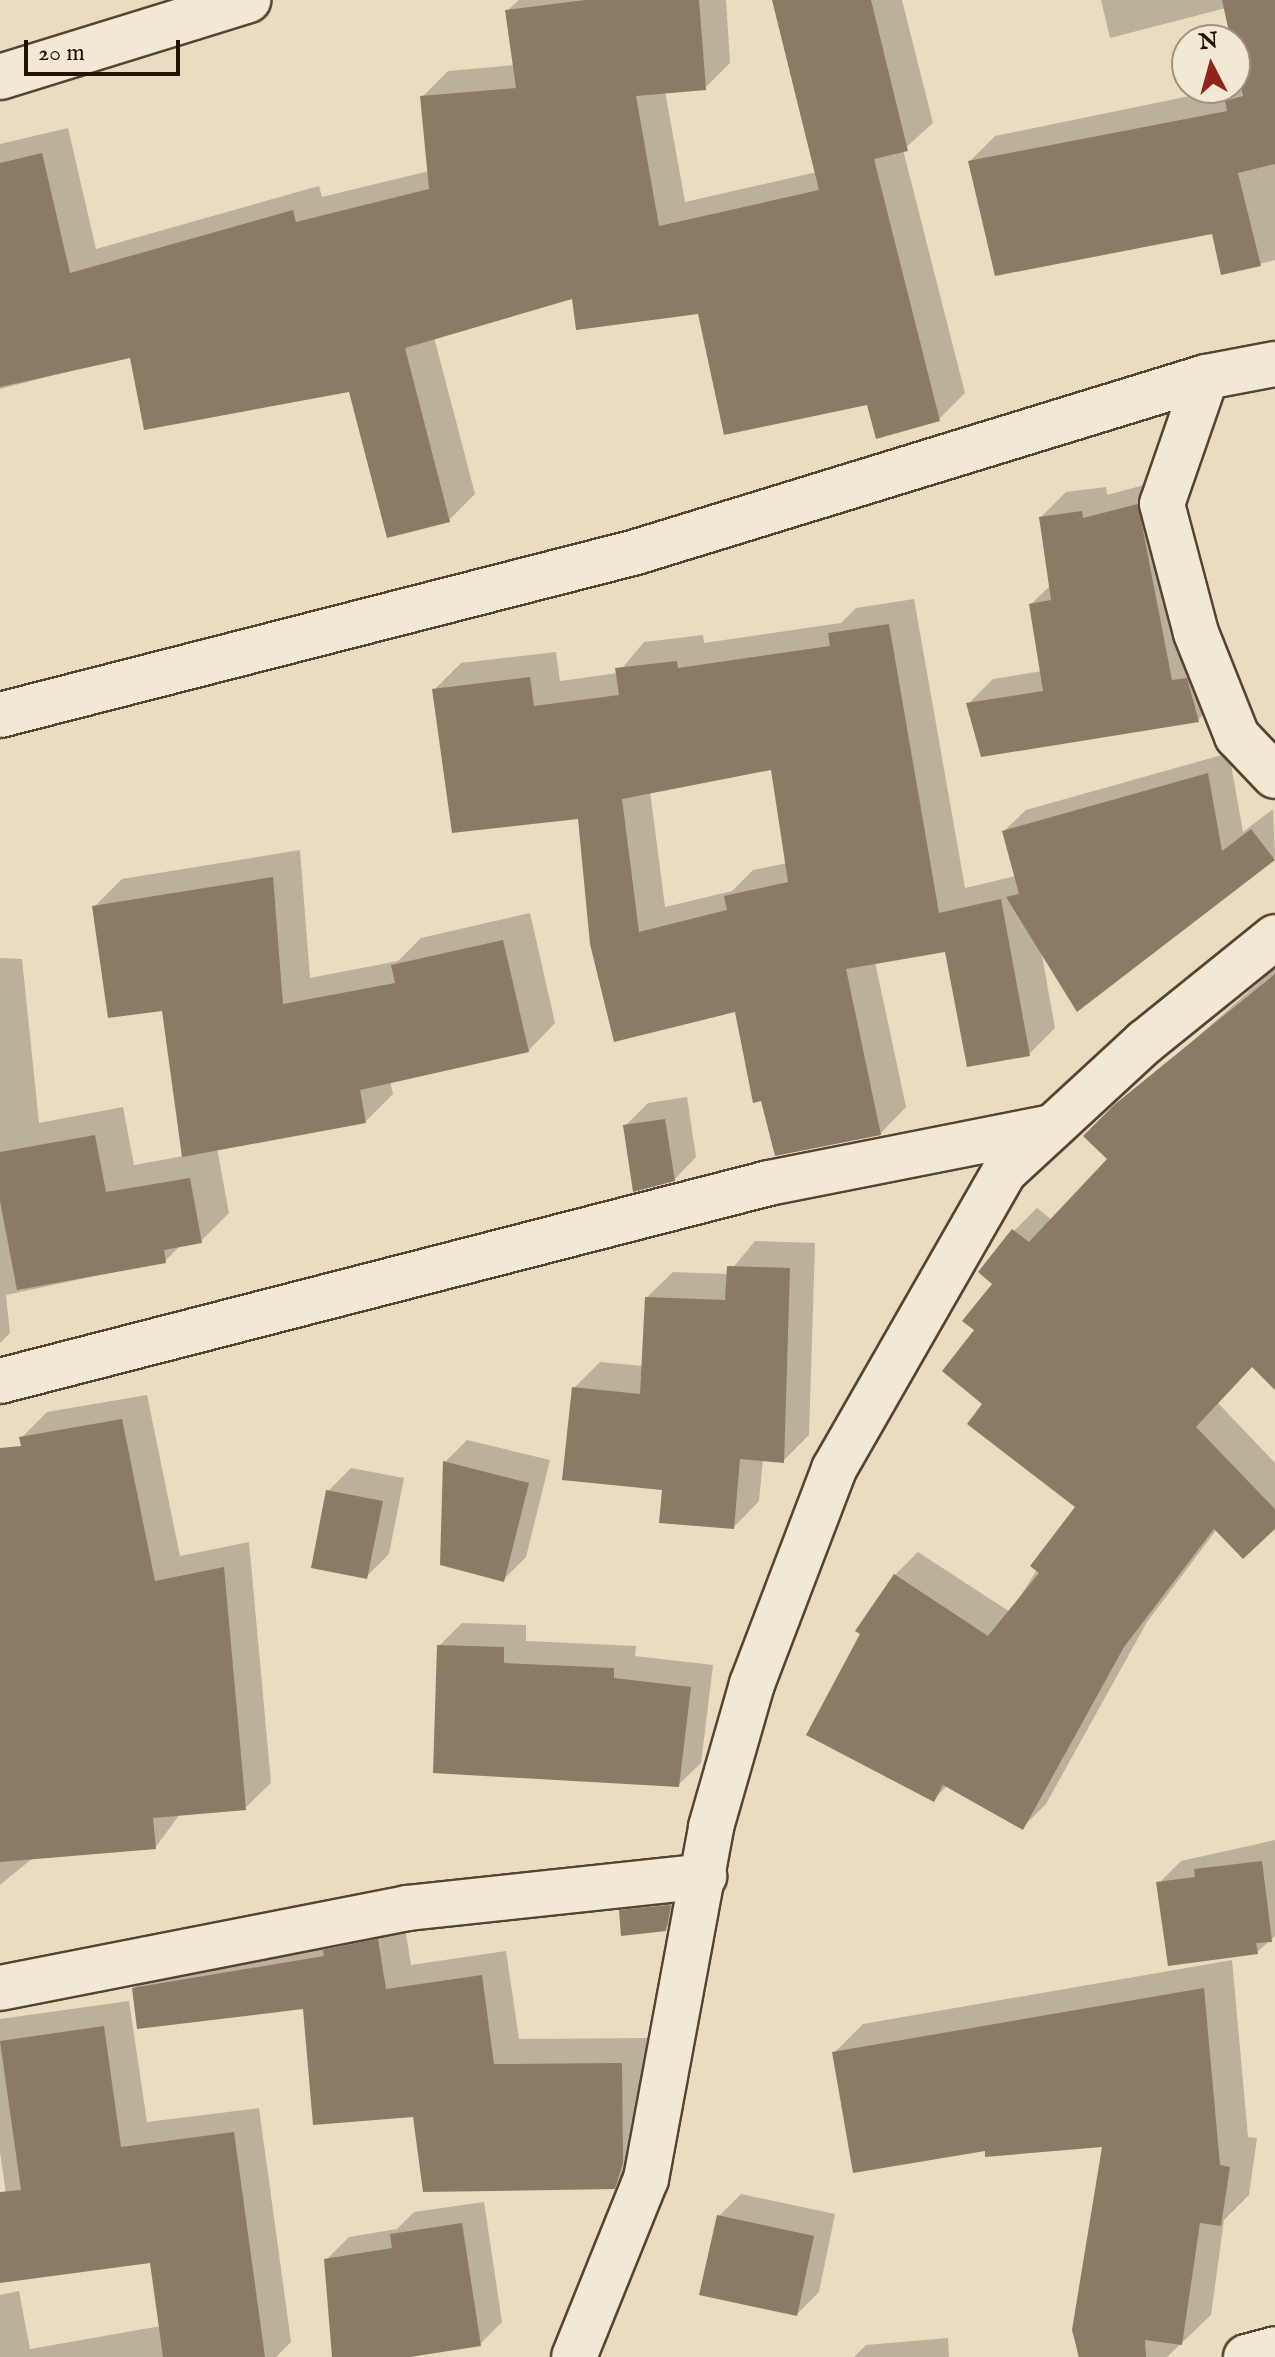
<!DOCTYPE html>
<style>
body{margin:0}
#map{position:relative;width:1275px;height:2357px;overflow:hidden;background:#eadcc0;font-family:"IM FELL English",serif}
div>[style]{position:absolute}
.shadow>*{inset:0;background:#0003}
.building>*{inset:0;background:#8b7b64}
.roads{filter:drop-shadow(2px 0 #564431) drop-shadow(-2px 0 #564431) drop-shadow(0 2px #564431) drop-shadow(0 -2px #564431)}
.minor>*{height:44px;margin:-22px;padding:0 22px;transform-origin:22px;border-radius:22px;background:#f1e8d6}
span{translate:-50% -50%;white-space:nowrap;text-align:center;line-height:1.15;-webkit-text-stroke:7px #f1e8d6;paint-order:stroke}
.north{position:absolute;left:1171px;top:24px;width:80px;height:80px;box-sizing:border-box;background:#f1e8d6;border:2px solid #9f9281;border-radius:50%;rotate:354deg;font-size:22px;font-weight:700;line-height:32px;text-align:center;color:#241201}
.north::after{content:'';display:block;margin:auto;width:28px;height:36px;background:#8f2418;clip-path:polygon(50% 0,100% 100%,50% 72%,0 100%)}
.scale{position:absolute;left:24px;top:40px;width:156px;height:36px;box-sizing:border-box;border:4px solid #241201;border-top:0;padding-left:10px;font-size:24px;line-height:28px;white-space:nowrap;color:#241201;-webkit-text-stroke:6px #f1e8d6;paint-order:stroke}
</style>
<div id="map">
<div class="shadow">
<div style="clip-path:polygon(519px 0,726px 0,730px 63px,705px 88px,665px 91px,685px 202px,817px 172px,774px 0,902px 0,933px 123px,903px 150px,965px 393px,939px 419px,700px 312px,574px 297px,434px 337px,475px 494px,449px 520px,350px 389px,132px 355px,0 389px,0 144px,68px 128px,96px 249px,319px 186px,322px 197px,429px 171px,422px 97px,448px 71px,515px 65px,507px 11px)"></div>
<div style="clip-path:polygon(1101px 0,1275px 0,1275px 260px,1223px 273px,1214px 231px,970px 161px,995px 136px,1243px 85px,1226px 8px,1110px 38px)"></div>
<div style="clip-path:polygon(1163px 480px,1223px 695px,1198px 720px,968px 704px,993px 679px,1042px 671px,1031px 604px,1051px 585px,1041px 517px,1066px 492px,1106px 487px,1107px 495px)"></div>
<div style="clip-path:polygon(evenodd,914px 599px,965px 888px,1016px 876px,1004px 831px,1026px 810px,1229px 753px,1243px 832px,1273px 809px,1275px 857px,1077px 1009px,1041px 950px,1055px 1028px,1029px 1054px,947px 950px,875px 962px,906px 1107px,880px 1134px,736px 1009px,615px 1039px,580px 816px,434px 690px,461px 663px,556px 652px,560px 681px,618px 673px,644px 642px,703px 635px,704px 643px,841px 623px,856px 608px,914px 599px,773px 767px,787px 863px,753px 870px,732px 891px,665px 907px,650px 791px,773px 767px)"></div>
<div style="clip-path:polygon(300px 850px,310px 978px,398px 961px,421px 938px,530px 913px,555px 1023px,528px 1051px,390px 1081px,393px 1094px,365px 1122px,217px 1148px,229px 1213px,201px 1241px,181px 1245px,165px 1261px,6px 1295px,10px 1333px,0 1343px,0 958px,22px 959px,39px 1123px,123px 1107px,134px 1165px,184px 1156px,164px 1009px,94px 907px,122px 879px)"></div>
<div style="clip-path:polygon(1275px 968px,1275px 1389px,1253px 1365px,1218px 1403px,1275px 1463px,1275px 1526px,1217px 1529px,1147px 1622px,1046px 1804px,1023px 1827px,948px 1785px,934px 1799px,895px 1575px,918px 1552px,1010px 1612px,1078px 1506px,985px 1404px,977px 1330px,1014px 1231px,1037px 1208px,1052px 1220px,1110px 1159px,1086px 1136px)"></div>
<div style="clip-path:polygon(687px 1097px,696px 1157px,674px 1180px,625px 1126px,648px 1103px)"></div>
<div style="clip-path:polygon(755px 1241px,815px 1243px,809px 1435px,783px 1461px,763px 1459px,759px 1501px,734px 1527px,664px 1488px,574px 1388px,600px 1362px,644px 1366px,647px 1297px,673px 1272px,728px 1274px)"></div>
<div style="clip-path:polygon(147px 1395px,180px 1556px,249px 1542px,271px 1783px,245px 1808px,180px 1814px,155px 1848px,34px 1857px,0 1885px,0 1551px,40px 1545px,21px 1438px,47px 1412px)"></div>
<div style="clip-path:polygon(467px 1440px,550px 1460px,526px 1557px,503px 1580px,445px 1462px)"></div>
<div style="clip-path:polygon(351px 1468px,404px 1478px,389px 1554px,366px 1577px,328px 1491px)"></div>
<div style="clip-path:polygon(462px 1623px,526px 1625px,526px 1641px,636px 1646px,635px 1656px,713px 1665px,701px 1763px,678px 1785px,439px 1646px)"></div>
<div style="clip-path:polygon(1275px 1840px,1275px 1936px,1257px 1952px,1159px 1883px,1181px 1861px)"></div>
<div style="clip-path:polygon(681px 1895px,677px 1918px,665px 1929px,621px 1911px,632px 1900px)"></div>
<div style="clip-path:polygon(403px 1915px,411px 1965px,506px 1951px,519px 2039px,647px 2038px,648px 2136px,640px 2161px,614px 2187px,414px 2114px,305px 2007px,134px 1988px,160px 1963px)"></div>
<div style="clip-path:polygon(1232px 1960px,1248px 2137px,1257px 2138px,1249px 2195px,1224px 2220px,1211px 2315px,1167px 2357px,1078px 2357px,1074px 2330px,1104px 2145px,987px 2148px,834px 2053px,863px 2024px)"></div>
<div style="clip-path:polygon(129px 2001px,147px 2122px,259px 2108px,291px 2342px,276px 2357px,0 2357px,0 2295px,19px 2291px,30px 2349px,161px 2326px,152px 2261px,18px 2279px,0 2152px,0 2019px)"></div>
<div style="clip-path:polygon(741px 2194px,835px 2214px,819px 2292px,797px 2314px,719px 2216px)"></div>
<div style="clip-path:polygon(484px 2202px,502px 2322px,480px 2344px,334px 2357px,326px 2260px,349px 2237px,397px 2229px,414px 2212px)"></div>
<div style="clip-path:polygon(948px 2338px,949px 2357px,854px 2357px,866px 2345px)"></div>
</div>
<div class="building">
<div style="clip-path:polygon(585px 0,699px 0,706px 90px,636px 96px,659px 226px,819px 190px,772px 0,871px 0,908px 151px,874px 159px,940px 421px,876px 439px,867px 405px,724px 435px,698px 314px,576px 330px,572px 299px,405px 348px,450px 522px,387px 538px,349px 392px,144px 430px,130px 358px,0 387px,0 163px,42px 153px,70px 273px,293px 210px,296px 222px,429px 189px,420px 96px,516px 88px,505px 10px)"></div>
<div style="clip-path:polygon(1222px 0,1275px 0,1275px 164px,1238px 173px,1261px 266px,1221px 275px,1212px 234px,995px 276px,968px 161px,1227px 111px,1225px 101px,1243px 96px)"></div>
<div style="clip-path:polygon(1138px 504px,1172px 680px,1187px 678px,1199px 722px,981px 757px,966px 703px,1043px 691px,1029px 604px,1051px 600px,1039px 517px,1082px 511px,1083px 518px)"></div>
<div style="clip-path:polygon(evenodd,889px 624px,939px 913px,1001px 899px,1030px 1056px,967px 1067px,945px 952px,846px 969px,881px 1135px,775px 1156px,761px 1101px,753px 1103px,735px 1012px,614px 1042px,590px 944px,578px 819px,452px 833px,432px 689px,530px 677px,534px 706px,619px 695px,615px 668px,677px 661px,678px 668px,830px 646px,828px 633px,889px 624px,771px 770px,788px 882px,724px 896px,727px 910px,639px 932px,622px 799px,771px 770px)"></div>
<div style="clip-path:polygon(1208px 773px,1222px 851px,1251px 829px,1275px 860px,1077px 1012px,1006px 897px,1019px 894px,1002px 831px)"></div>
<div style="clip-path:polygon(273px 877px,283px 1004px,395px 983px,391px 965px,503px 940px,529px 1052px,360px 1090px,366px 1123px,182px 1157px,162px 1011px,108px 1018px,92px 906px)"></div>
<div style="clip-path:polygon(1275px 974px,1275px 1390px,1252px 1367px,1196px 1427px,1275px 1509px,1275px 1529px,1243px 1559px,1214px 1529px,1124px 1647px,1023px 1830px,943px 1785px,934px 1802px,806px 1735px,860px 1634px,855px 1631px,894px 1574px,988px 1636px,1039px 1573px,1030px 1566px,1075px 1507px,967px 1424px,982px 1404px,942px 1371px,974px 1330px,962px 1321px,992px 1284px,978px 1272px,1012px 1229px,1029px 1242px,1107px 1159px,1083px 1136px,1114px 1105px)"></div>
<div style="clip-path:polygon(665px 1119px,675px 1181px,633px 1192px,623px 1125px)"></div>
<div style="clip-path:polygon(95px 1135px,106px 1192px,190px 1178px,202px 1243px,164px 1250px,166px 1263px,17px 1290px,0 1201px,0 1152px)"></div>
<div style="clip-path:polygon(727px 1266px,790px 1268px,784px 1463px,740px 1459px,734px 1529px,659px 1523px,662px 1490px,562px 1480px,572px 1387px,640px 1394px,645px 1297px,725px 1300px)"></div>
<div style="clip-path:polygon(122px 1419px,155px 1581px,224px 1567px,246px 1810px,153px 1818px,156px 1849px,0 1862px,0 1448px,21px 1446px,19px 1437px)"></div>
<div style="clip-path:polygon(443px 1461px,529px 1483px,504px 1582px,440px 1565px)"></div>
<div style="clip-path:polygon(326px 1490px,383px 1501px,367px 1579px,311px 1568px)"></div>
<div style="clip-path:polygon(437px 1645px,504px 1647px,504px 1663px,614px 1668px,614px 1678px,691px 1687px,679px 1787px,433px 1773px)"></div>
<div style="clip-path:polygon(1262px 1861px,1272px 1942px,1256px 1943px,1258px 1954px,1168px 1966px,1156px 1882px,1195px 1877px,1194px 1869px)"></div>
<div style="clip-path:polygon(671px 1905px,666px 1931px,621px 1936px,619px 1910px)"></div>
<div style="clip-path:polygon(378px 1939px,386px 1989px,482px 1975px,494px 2064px,622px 2063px,623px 2163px,615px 2189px,423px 2192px,413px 2117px,313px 2125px,303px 2009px,137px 2029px,132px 1988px,324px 1956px,323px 1950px)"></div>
<div style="clip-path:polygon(1204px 1988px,1220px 2165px,1230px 2167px,1221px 2226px,1200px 2223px,1182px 2345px,1145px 2340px,1146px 2357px,1079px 2357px,1072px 2330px,1102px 2147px,985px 2157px,985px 2151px,853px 2173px,832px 2052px)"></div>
<div style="clip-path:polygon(104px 2026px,121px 2147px,234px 2132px,265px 2357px,163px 2357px,150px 2263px,0 2283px,0 2192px,21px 2190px,0 2041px)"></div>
<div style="clip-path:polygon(717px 2215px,814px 2236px,797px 2316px,699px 2295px)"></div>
<div style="clip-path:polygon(462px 2223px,481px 2346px,410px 2357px,332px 2357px,324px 2259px,392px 2248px,390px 2234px)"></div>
</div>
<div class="roads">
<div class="minor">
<div style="left:0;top:77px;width:260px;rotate:-17.2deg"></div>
<div style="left:1206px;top:377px;width:134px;rotate:109.1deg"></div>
<div style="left:1162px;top:504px;width:133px;rotate:75.2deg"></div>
<div style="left:1196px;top:633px;width:111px;rotate:68.3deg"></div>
<div style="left:1237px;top:736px;width:55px;rotate:46.5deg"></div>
<div style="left:0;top:715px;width:657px;rotate:-14.37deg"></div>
<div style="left:636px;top:552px;width:596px;rotate:-17.07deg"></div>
<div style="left:1206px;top:377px;width:70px;rotate:-10.7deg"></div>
<div style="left:0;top:1381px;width:794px;rotate:-14.44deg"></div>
<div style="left:769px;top:1183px;width:289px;rotate:-11.2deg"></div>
<div style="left:0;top:1988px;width:415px;rotate:-11.1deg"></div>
<div style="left:407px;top:1908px;width:299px;rotate:-6.1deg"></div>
<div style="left:574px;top:2357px;width:192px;rotate:-68deg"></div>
<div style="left:646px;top:2179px;width:358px;rotate:-79.5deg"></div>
<div style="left:711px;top:1827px;width:149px;rotate:-74deg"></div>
<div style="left:752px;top:1684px;width:230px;rotate:-69.1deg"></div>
<div style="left:834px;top:1469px;width:342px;rotate:-60.2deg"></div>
<div style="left:1004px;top:1172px;width:192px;rotate:-42.7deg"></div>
<div style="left:1145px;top:1042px;width:167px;rotate:-38.9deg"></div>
<div style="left:1246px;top:2357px;width:30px;rotate:-15deg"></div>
</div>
</div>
<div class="north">N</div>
<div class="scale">20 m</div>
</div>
